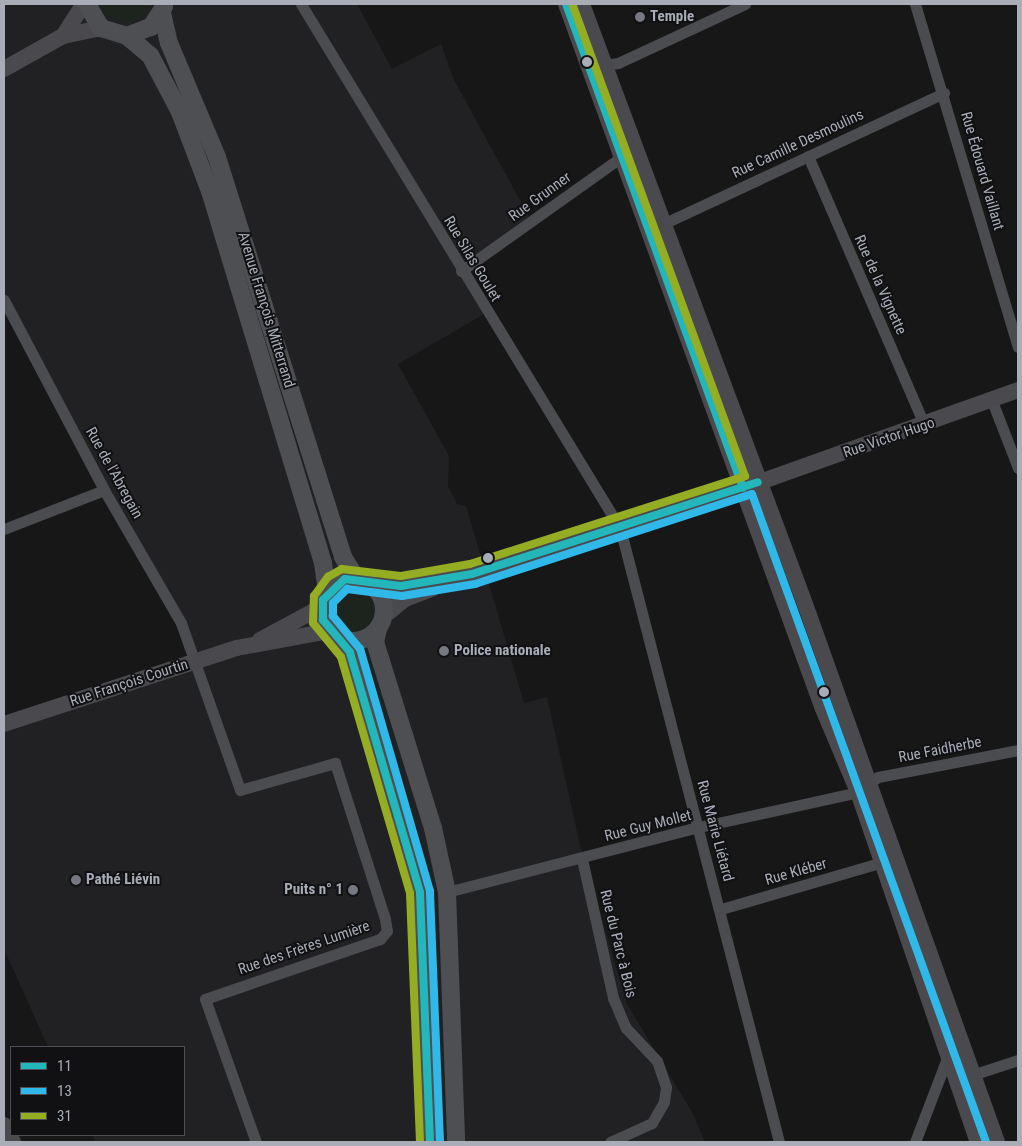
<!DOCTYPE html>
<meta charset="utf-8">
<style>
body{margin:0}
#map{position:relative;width:1022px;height:1146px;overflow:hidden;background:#171717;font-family:"Roboto Condensed",sans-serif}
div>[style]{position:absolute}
.built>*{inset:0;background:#212123}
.green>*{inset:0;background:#1d241e}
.round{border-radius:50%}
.street>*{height:11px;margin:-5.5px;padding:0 5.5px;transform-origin:5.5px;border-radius:5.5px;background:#4b4c50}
.secondary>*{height:16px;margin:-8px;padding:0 8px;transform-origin:8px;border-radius:8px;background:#4a4a4e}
.primary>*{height:18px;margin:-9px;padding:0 9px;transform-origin:9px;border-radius:9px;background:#4d4f52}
.primary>.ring{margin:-9px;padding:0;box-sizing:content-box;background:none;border:18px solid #4d4f52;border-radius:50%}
.bus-1>*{height:8px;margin:-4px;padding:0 4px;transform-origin:4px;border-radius:4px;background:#23b6bb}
.bus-2>*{height:8px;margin:-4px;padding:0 4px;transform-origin:4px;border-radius:4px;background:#30b8e8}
.bus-3>*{height:8px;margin:-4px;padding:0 4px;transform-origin:4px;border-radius:4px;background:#94ad23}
.dots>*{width:14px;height:14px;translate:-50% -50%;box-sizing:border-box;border:2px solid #111113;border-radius:50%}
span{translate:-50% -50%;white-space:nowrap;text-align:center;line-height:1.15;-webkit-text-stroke:4px #111113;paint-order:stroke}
.poi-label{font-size:15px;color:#a8adb8;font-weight:700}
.left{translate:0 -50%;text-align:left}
.right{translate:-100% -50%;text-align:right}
.street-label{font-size:15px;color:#a8adb8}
.frame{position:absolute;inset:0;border:5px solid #a8adb8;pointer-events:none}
.legend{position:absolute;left:10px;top:1046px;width:175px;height:90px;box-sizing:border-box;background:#111113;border:1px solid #4d4f55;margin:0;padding:6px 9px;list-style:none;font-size:15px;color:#a8adb8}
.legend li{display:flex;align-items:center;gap:10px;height:25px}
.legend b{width:25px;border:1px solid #4d4f55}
</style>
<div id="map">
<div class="built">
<div style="clip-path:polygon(4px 4px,357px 4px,392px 69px,441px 44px,454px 80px,532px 222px,462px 271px,486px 313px,398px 364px,449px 456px,448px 486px,457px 504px,466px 506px,524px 703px,547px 697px,580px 845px,627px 1004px,692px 1112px,705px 1142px,96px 1142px,92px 1135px,184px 1135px,184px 1047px,48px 1047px,4px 949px,4px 724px,197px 660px,4px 300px)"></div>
</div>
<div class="green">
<div style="clip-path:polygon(100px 4px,153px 4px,140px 19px,130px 23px,109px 16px)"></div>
<div class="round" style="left:330px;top:588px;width:44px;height:44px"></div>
</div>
<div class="street">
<div style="left:301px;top:4px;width:613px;rotate:58.67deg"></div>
<div style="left:620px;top:528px;width:634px;rotate:75.48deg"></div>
<div style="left:915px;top:4px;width:358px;rotate:73.3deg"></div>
<div style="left:604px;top:65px;width:14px;rotate:-8deg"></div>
<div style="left:618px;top:63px;width:140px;rotate:-24.9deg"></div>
<div style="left:808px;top:156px;width:294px;rotate:66.6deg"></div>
<div style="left:665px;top:223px;width:308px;rotate:-25deg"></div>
<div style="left:461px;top:271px;width:204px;rotate:-35.4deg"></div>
<div style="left:4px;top:300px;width:215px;rotate:62.2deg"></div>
<div style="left:104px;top:490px;width:154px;rotate:59.9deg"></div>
<div style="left:181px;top:623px;width:177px;rotate:70.5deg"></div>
<div style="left:240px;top:790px;width:99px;rotate:-15.9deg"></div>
<div style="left:335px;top:763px;width:164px;rotate:72.2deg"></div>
<div style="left:385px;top:919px;width:12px;rotate:81deg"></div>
<div style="left:387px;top:931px;width:11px;rotate:131deg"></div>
<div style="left:380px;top:939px;width:185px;rotate:161.1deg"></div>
<div style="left:205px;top:999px;width:152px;rotate:70.4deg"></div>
<div style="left:992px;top:401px;width:72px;rotate:68.8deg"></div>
<div style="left:4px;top:529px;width:107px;rotate:-21.3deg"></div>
<div style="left:582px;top:859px;width:142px;rotate:77.4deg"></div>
<div style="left:613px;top:998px;width:33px;rotate:67deg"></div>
<div style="left:626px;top:1028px;width:45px;rotate:46.8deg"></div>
<div style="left:657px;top:1061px;width:28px;rotate:71deg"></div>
<div style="left:666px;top:1087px;width:15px;rotate:98deg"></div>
<div style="left:664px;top:1102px;width:24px;rotate:120deg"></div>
<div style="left:652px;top:1123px;width:46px;rotate:155.7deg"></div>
<div style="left:447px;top:892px;width:251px;rotate:-14.5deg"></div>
<div style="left:690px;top:829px;width:172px;rotate:-12.4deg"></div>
<div style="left:858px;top:792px;width:25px;rotate:-37deg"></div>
<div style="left:878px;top:777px;width:143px;rotate:-10.9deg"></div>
<div style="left:721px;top:909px;width:165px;rotate:-16.2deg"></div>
<div style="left:975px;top:1074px;width:45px;rotate:-18deg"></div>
<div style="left:915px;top:1142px;width:90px;rotate:-69.1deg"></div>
</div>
<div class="secondary">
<div style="left:566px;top:4px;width:750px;rotate:69.97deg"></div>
<div style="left:823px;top:709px;width:90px;rotate:67.1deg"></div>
<div style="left:858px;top:792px;width:370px;rotate:71.1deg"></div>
<div style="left:582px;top:4px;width:640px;rotate:69.61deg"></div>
<div style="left:805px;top:604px;width:571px;rotate:70.36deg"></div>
<div style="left:63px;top:36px;width:38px;rotate:-57deg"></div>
<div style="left:4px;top:69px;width:68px;rotate:-29.2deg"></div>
<div style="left:63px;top:36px;width:39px;rotate:-12deg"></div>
<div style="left:372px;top:585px;width:29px;rotate:2deg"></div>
<div style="left:401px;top:586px;width:86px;rotate:-10.8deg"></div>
<div style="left:485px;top:570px;width:271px;rotate:-17.6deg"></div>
<div style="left:743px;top:488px;width:292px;rotate:-19.6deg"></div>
<div style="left:384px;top:616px;width:27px;rotate:-39deg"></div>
<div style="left:405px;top:599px;width:30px;rotate:-21deg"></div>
<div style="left:260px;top:640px;width:69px;rotate:-28.4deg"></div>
<div style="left:4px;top:724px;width:245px;rotate:-18.1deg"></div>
<div style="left:237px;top:648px;width:94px;rotate:-10.5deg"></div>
<div style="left:4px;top:1125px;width:19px;rotate:62deg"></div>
</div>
<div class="primary">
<div style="left:87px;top:4px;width:28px;rotate:60deg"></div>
<div style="left:101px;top:28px;width:27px;rotate:17deg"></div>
<div style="left:127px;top:36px;width:26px;rotate:-21deg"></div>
<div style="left:151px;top:27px;width:24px;rotate:-57deg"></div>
<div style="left:162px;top:13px;width:31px;rotate:77deg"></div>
<div style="left:169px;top:43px;width:124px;rotate:67.2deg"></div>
<div style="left:217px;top:157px;width:419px;rotate:72.5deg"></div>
<div style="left:343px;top:557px;width:26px;rotate:58deg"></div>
<div style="left:127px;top:36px;width:30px;rotate:40deg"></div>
<div style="left:150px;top:55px;width:64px;rotate:62.2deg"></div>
<div style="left:180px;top:112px;width:85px;rotate:69.2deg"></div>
<div style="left:210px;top:191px;width:389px;rotate:73.1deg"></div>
<div style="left:323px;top:563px;width:30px;rotate:82deg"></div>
<div class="ring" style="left:322px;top:579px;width:44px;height:44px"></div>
<div style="left:378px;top:629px;width:13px;rotate:103deg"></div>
<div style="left:375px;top:642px;width:195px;rotate:72.7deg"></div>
<div style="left:433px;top:828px;width:66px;rotate:77.7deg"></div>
<div style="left:447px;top:892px;width:250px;rotate:87.9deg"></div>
<div style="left:340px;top:639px;width:16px;rotate:52deg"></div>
<div style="left:350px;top:652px;width:153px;rotate:72.5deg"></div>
<div style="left:396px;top:798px;width:97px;rotate:75.7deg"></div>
<div style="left:420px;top:892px;width:250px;rotate:87.7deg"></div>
</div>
<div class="bus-1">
<div style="left:566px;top:4px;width:515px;rotate:69.91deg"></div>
<div style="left:430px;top:1142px;width:250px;rotate:-92.3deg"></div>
<div style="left:420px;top:892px;width:250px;rotate:-106.3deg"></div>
<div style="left:350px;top:652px;width:42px;rotate:-130.2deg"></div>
<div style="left:323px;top:620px;width:20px;rotate:-90deg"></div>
<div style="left:323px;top:600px;width:30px;rotate:-44deg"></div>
<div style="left:345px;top:579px;width:56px;rotate:7.1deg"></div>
<div style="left:401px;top:586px;width:72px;rotate:-9.6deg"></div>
<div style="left:472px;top:574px;width:300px;rotate:-17.8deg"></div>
</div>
<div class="bus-2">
<div style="left:440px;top:1142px;width:251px;rotate:-92.3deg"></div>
<div style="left:430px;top:891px;width:252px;rotate:-106.1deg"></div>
<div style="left:360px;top:649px;width:43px;rotate:-129.3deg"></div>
<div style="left:333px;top:616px;width:13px;rotate:-90deg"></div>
<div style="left:333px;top:603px;width:20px;rotate:-45deg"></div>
<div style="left:347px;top:589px;width:55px;rotate:7.3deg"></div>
<div style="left:402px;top:596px;width:74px;rotate:-9.3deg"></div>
<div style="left:475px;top:584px;width:291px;rotate:-18deg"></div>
<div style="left:752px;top:494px;width:689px;rotate:70.14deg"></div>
</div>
<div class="bus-3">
<div style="left:420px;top:1142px;width:249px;rotate:-92.3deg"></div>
<div style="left:410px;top:893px;width:246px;rotate:-106.3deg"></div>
<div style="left:341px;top:657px;width:44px;rotate:-129.5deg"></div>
<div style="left:313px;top:623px;width:27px;rotate:-88deg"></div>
<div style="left:314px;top:596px;width:24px;rotate:-54deg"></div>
<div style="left:328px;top:577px;width:16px;rotate:-30deg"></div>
<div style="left:342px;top:569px;width:59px;rotate:6.8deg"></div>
<div style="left:401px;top:576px;width:70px;rotate:-9.9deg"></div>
<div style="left:470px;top:564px;width:289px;rotate:-17.7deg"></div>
<div style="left:745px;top:476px;width:500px;rotate:-110.1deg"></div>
</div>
<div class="dots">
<div style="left:640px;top:17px;background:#757880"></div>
<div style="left:587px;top:62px;background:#a8adb8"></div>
<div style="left:488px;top:558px;background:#a8adb8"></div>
<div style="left:444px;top:651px;background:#757880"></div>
<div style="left:824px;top:692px;background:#a8adb8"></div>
<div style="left:76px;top:880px;background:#757880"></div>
<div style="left:353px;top:890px;background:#757880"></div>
</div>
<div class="poi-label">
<span class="left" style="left:650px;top:17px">Temple</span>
<span class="left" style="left:454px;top:651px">Police nationale</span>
<span class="left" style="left:86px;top:880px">Pathé Liévin</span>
<span class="right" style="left:343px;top:890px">Puits n° 1</span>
</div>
<div class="street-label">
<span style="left:798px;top:144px;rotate:-25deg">Rue Camille Desmoulins</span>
<span style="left:982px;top:171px;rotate:74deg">Rue Édouard Vaillant</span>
<span style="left:540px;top:197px;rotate:-36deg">Rue Grunner</span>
<span style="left:472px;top:259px;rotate:59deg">Rue Silas Goulet</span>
<span style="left:880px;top:285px;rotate:66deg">Rue de la Vignette</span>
<span style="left:266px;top:310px;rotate:73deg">Avenue François Mitterrand</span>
<span style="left:889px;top:438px;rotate:-19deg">Rue Victor Hugo</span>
<span style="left:114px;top:473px;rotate:61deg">Rue de l'Abregain</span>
<span style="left:129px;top:683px;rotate:-18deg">Rue François Courtin</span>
<span style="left:940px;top:750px;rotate:-11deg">Rue Faidherbe</span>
<span style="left:648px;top:826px;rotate:-14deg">Rue Guy Mollet</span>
<span style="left:715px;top:831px;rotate:75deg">Rue Marie Liétard</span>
<span style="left:796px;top:872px;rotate:-16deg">Rue Kléber</span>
<span style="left:618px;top:944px;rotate:76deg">Rue du Parc à Bois</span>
<span style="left:304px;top:948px;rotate:-19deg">Rue des Frères Lumière</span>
</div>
<div class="frame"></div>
<ul class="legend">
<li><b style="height:6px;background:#23b6bb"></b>11</li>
<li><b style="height:6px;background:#30b8e8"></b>13</li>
<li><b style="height:6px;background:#94ad23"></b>31</li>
</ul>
</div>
